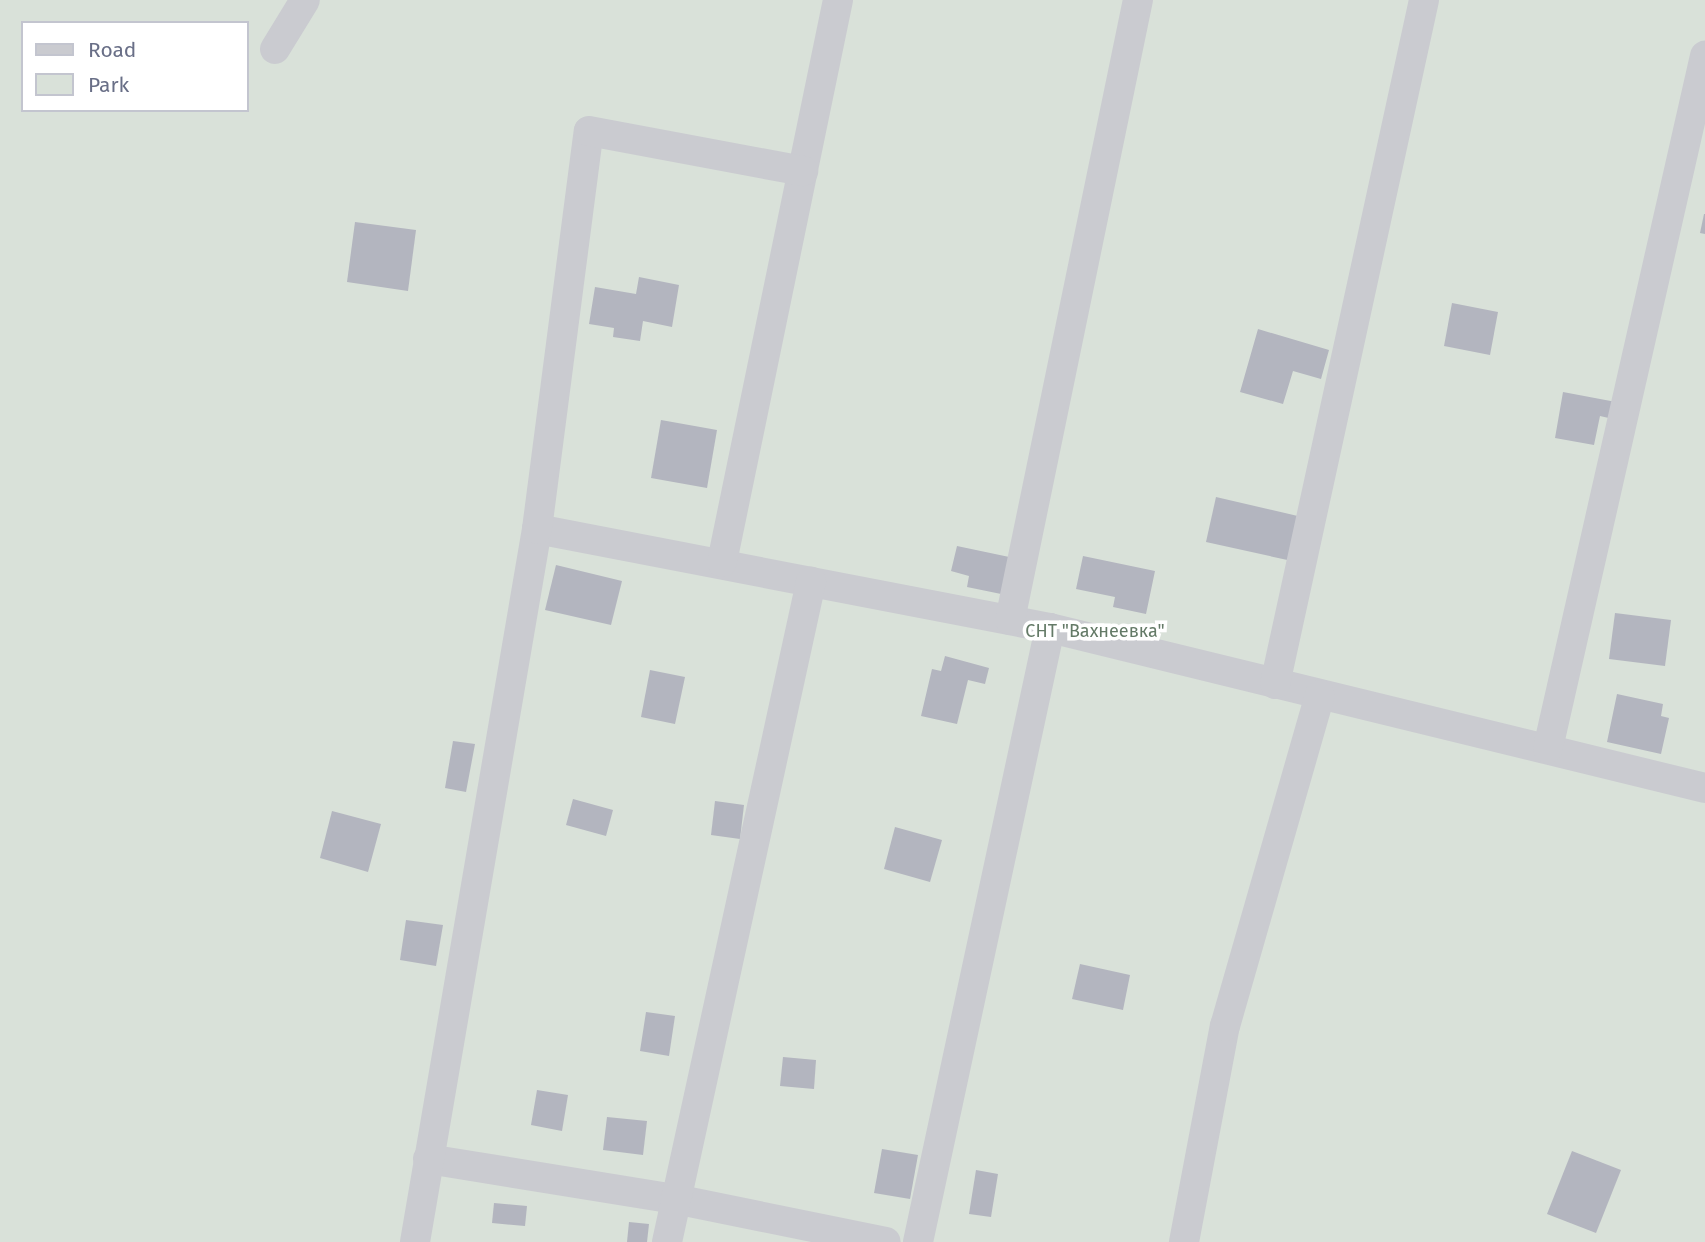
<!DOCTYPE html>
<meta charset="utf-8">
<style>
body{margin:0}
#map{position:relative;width:1705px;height:1242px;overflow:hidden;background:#f9f9f7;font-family:"Fira Sans",sans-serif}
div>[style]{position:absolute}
.green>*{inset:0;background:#d9e1d9}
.building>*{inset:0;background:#b3b5bf}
.minor>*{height:30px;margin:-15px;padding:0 15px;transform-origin:15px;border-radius:15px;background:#cacbd0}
span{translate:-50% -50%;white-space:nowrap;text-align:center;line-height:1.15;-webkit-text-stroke:7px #fff;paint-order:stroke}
.park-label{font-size:18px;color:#647a67}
.legend{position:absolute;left:21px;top:21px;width:228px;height:91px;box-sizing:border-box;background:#fff;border:2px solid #c3c5cf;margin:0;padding:9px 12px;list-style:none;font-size:21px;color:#696f87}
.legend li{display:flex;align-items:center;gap:14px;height:35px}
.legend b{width:35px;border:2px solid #c3c5cf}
</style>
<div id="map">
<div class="green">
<div style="clip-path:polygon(evenodd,0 0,1705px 0,1705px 1242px,0 1242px,0 0,23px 23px,247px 23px,247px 110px,23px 110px,23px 23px)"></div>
</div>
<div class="building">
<div style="clip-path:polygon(1704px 214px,1705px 214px,1705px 234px,1700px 233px)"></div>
<div style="clip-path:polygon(355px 222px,416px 230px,408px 291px,347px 282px)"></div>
<div style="clip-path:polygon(639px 277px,679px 285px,672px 327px,643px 321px,640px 341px,613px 337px,614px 328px,589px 324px,595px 287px,636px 294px)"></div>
<div style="clip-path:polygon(1452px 303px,1498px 312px,1490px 355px,1444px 346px)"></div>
<div style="clip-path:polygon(1258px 329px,1329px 350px,1321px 379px,1293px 371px,1283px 404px,1240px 392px)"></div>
<div style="clip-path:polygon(1563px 392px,1616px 402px,1613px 419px,1600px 416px,1594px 445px,1555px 438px)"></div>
<div style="clip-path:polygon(661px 420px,717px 430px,707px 488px,651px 478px)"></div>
<div style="clip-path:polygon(1216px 497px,1302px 517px,1292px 561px,1206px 542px)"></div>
<div style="clip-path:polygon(957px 546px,1014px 558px,1006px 595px,967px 587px,969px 576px,951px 571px)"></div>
<div style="clip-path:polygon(1083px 556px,1155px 571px,1146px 614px,1113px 607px,1115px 597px,1076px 589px)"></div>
<div style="clip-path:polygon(556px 565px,622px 581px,611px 625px,545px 610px)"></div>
<div style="clip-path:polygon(1615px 613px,1671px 620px,1665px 666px,1609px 659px)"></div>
<div style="clip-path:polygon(945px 656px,989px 668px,985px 684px,968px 680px,957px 724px,921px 716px,932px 669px,941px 671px)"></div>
<div style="clip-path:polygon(650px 670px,685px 677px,675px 724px,641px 717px)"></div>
<div style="clip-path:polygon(1617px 694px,1663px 704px,1661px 716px,1669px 718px,1661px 754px,1607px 742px)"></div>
<div style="clip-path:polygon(453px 741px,475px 744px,466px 792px,445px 788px)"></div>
<div style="clip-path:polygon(573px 799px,613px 810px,606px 836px,566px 825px)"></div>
<div style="clip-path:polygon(715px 801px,744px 805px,740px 839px,711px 835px)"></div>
<div style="clip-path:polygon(332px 811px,381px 824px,368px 872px,320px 858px)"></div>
<div style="clip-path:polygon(895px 827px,942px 840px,930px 882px,884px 869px)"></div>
<div style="clip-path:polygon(406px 920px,443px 925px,436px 966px,400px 960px)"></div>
<div style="clip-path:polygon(1080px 964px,1130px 975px,1123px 1010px,1072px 999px)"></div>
<div style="clip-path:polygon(646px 1012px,675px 1016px,669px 1056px,640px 1051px)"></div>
<div style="clip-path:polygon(783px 1057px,816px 1060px,814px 1089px,780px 1086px)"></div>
<div style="clip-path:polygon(537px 1090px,568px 1095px,562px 1131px,531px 1125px)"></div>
<div style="clip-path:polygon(607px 1117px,647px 1121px,643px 1155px,603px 1150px)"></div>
<div style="clip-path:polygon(882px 1149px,918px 1155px,910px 1199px,874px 1193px)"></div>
<div style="clip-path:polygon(1572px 1151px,1621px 1170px,1596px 1233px,1547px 1214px)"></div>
<div style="clip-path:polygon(976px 1170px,998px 1174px,991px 1217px,969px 1214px)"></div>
<div style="clip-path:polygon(494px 1203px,527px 1206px,525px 1226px,492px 1223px)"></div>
<div style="clip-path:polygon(629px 1222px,649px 1224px,647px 1242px,627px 1242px)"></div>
</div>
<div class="minor">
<div style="left:275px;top:49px;width:57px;rotate:-58.5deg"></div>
<div style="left:537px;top:529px;width:522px;rotate:10.92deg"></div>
<div style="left:1050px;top:628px;width:674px;rotate:13.73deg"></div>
<div style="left:722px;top:562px;width:574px;rotate:-78.34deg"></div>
<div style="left:1010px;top:620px;width:633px;rotate:-78.34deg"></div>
<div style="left:1275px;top:684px;width:700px;rotate:-77.71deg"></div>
<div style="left:1548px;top:748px;width:710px;rotate:-77.22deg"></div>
<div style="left:428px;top:1159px;width:250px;rotate:9.2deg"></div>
<div style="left:675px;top:1199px;width:215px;rotate:11.5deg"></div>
<div style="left:415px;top:1242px;width:723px;rotate:-80.29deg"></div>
<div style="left:537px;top:529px;width:401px;rotate:-82.6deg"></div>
<div style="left:589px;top:131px;width:218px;rotate:10.6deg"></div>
<div style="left:667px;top:1242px;width:676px;rotate:-77.69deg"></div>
<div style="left:918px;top:1242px;width:628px;rotate:-77.87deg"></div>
<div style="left:1184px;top:1242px;width:220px;rotate:-79.3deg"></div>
<div style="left:1225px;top:1026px;width:344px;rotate:-74deg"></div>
</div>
<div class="park-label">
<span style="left:1095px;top:631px">СНТ "Вахнеевка"</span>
</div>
<ul class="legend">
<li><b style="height:9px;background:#cacbd0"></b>Road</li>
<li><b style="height:19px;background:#d9e1d9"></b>Park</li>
</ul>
</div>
